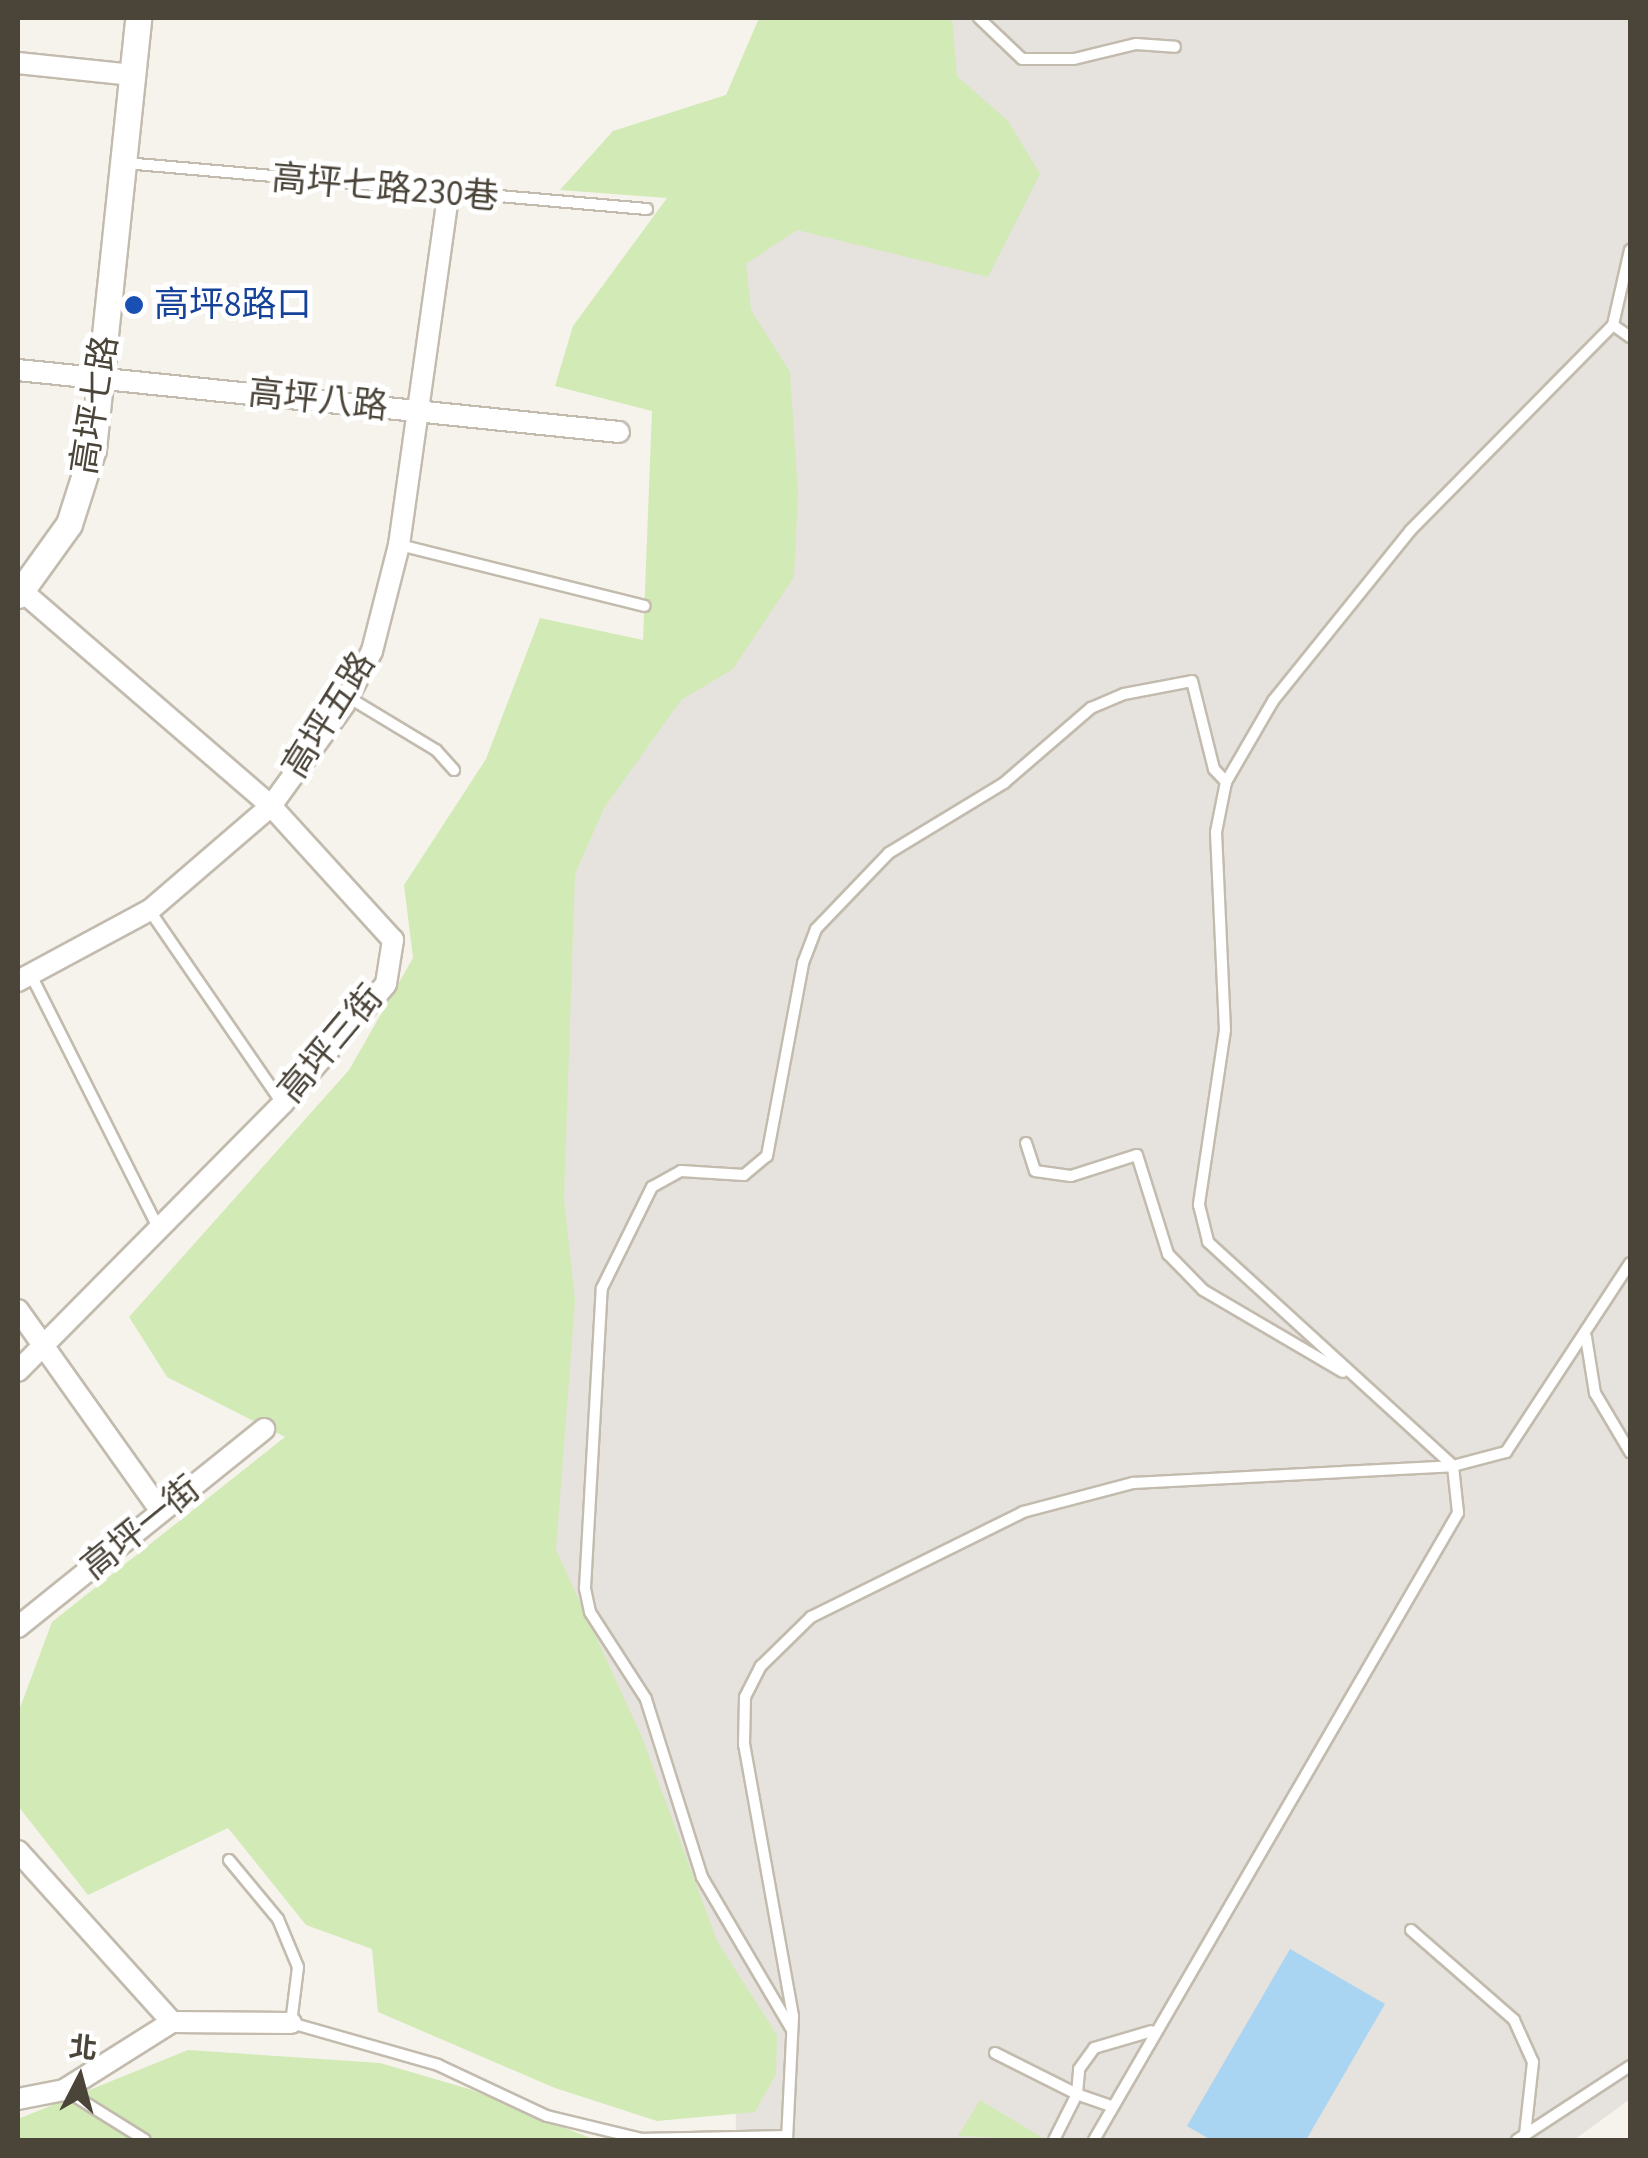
<!DOCTYPE html>
<meta charset="utf-8">
<style>
body{margin:0}
#map{position:relative;width:1648px;height:2158px;overflow:hidden;background:#f6f3ec;font-family:"Source Sans 3","Noto Sans TC",sans-serif}
div>[style]{position:absolute}
.industrial>*{inset:0;background:#e6e2dd}
.green>*{inset:0;background:#d2eab5}
.water>*{inset:0;background:#a9d4f2}
.roads{filter:drop-shadow(2px 0 #c2bbae) drop-shadow(-2px 0 #c2bbae) drop-shadow(0 2px #c2bbae) drop-shadow(0 -2px #c2bbae)}
.service>*{height:10px;margin:-5px;padding:0 5px;transform-origin:5px;border-radius:5px;background:#fff}
.minor>*{height:20px;margin:-10px;padding:0 10px;transform-origin:10px;border-radius:10px;background:#fff}
.tertiary>*{height:25px;margin:-12.5px;padding:0 12.5px;transform-origin:12.5px;border-radius:12.5px;background:#fff}
.dots>*{width:28px;height:28px;translate:-50% -50%;box-sizing:border-box;border:5px solid #fff;border-radius:50%}
span{translate:-50% -50%;white-space:nowrap;text-align:center;line-height:1.15;-webkit-text-stroke:10px #fff;paint-order:stroke}
.street-label{font-size:35px;color:#4b4439}
.transit-label{font-size:35px;color:#164399}
.left{translate:0 -50%;text-align:left}
.frame{position:absolute;inset:0;border:20px solid #4b4439;pointer-events:none}
.north{position:absolute;left:30px;top:2028px;width:100px;height:100px;-webkit-text-stroke:8px #fff;paint-order:stroke;rotate:6deg;font-size:28px;font-weight:700;line-height:40px;text-align:center;color:#4b4439}
.north::after{content:'';display:block;margin:auto;width:35px;height:45px;background:#4b4439;clip-path:polygon(50% 0,100% 100%,50% 72%,0 100%)}
</style>
<div id="map">
<div class="industrial">
<div style="clip-path:polygon(779px 18px,1630px 18px,1630px 2099px,1574px 2140px,736px 2140px,735px 2030px,471px 1362px,549px 832px,653px 668px)"></div>
</div>
<div class="green">
<div style="clip-path:polygon(759px 18px,952px 18px,957px 76px,1008px 121px,1040px 174px,988px 277px,797px 230px,746px 264px,751px 310px,790px 372px,798px 494px,794px 577px,733px 669px,681px 700px,604px 808px,575px 874px,564px 1199px,575px 1301px,556px 1550px,641px 1735px,717px 1941px,777px 2035px,776px 2074px,755px 2112px,657px 2121px,555px 2088px,378px 2012px,372px 1949px,306px 1925px,228px 1828px,88px 1895px,18px 1806px,18px 1713px,52px 1622px,285px 1437px,167px 1377px,129px 1317px,349px 1070px,413px 958px,404px 885px,486px 759px,540px 618px,643px 640px,652px 411px,555px 386px,573px 326px,667px 198px,560px 190px,613px 131px,726px 95px)"></div>
<div style="clip-path:polygon(188px 2050px,380px 2063px,469px 2089px,595px 2140px,18px 2140px,18px 2119px)"></div>
<div style="clip-path:polygon(980px 2100px,1046px 2140px,958px 2136px)"></div>
</div>
<div class="water">
<div style="clip-path:polygon(1290px 1949px,1385px 2004px,1306px 2140px,1211px 2140px,1187px 2126px)"></div>
</div>
<div class="roads">
<div class="service">
<div style="left:979px;top:18px;width:59px;rotate:43.6deg"></div>
<div style="left:1022px;top:59px;width:52px"></div>
<div style="left:1074px;top:59px;width:64px;rotate:-13.6deg"></div>
<div style="left:1136px;top:44px;width:39px;rotate:4deg"></div>
<div style="left:125px;top:163px;width:524px;rotate:5.04deg"></div>
<div style="left:1630px;top:250px;width:77px;rotate:102.8deg"></div>
<div style="left:1613px;top:325px;width:289px;rotate:134.6deg"></div>
<div style="left:1410px;top:531px;width:218px;rotate:128.9deg"></div>
<div style="left:1273px;top:701px;width:94px;rotate:120.1deg"></div>
<div style="left:1226px;top:782px;width:51px;rotate:101.3deg"></div>
<div style="left:1216px;top:832px;width:198px;rotate:87.4deg"></div>
<div style="left:1225px;top:1030px;width:177px;rotate:98.5deg"></div>
<div style="left:1199px;top:1205px;width:38px;rotate:76deg"></div>
<div style="left:1208px;top:1242px;width:332px;rotate:42.4deg"></div>
<div style="left:1453px;top:1466px;width:55px;rotate:-14.8deg"></div>
<div style="left:1506px;top:1452px;width:226px;rotate:-56.7deg"></div>
<div style="left:1613px;top:325px;width:21px;rotate:35deg"></div>
<div style="left:400px;top:545px;width:252px;rotate:14deg"></div>
<div style="left:348px;top:697px;width:103px;rotate:31.1deg"></div>
<div style="left:436px;top:750px;width:27px;rotate:48deg"></div>
<div style="left:150px;top:911px;width:233px;rotate:55.5deg"></div>
<div style="left:31px;top:975px;width:285px;rotate:63.3deg"></div>
<div style="left:1026px;top:1143px;width:29px;rotate:72deg"></div>
<div style="left:1035px;top:1171px;width:36px;rotate:8deg"></div>
<div style="left:1071px;top:1176px;width:69px;rotate:-17.7deg"></div>
<div style="left:1137px;top:1155px;width:104px;rotate:72.6deg"></div>
<div style="left:1168px;top:1254px;width:50px;rotate:45.8deg"></div>
<div style="left:1203px;top:1290px;width:162px;rotate:30.4deg"></div>
<div style="left:1586px;top:1337px;width:57px;rotate:80.9deg"></div>
<div style="left:1595px;top:1393px;width:69px;rotate:59.3deg"></div>
<div style="left:229px;top:1860px;width:77px;rotate:50.3deg"></div>
<div style="left:278px;top:1919px;width:52px;rotate:67.4deg"></div>
<div style="left:298px;top:1967px;width:56px;rotate:97.1deg"></div>
<div style="left:291px;top:2023px;width:153px;rotate:15.9deg"></div>
<div style="left:438px;top:2065px;width:120px;rotate:25.1deg"></div>
<div style="left:547px;top:2116px;width:98px;rotate:13.6deg"></div>
<div style="left:642px;top:2139px;width:143px;rotate:-1.2deg"></div>
<div style="left:1411px;top:1930px;width:137px;rotate:41.1deg"></div>
<div style="left:1514px;top:2020px;width:46px;rotate:65.7deg"></div>
<div style="left:1533px;top:2062px;width:73px;rotate:96.3deg"></div>
<div style="left:792px;top:2030px;width:178px;rotate:-120.5deg"></div>
<div style="left:702px;top:1877px;width:187px;rotate:-107.5deg"></div>
<div style="left:646px;top:1699px;width:103px;rotate:-122.8deg"></div>
<div style="left:590px;top:1612px;width:25px;rotate:-102deg"></div>
<div style="left:585px;top:1588px;width:300px;rotate:-86.8deg"></div>
<div style="left:602px;top:1288px;width:113px;rotate:-63.7deg"></div>
<div style="left:652px;top:1187px;width:33px;rotate:-29deg"></div>
<div style="left:681px;top:1171px;width:63px;rotate:3.6deg"></div>
<div style="left:744px;top:1175px;width:30px;rotate:-40deg"></div>
<div style="left:767px;top:1156px;width:196px;rotate:-79.4deg"></div>
<div style="left:803px;top:963px;width:36px;rotate:-69deg"></div>
<div style="left:816px;top:929px;width:105px;rotate:-46.2deg"></div>
<div style="left:889px;top:853px;width:135px;rotate:-31.3deg"></div>
<div style="left:1004px;top:783px;width:115px;rotate:-40.8deg"></div>
<div style="left:1091px;top:708px;width:36px;rotate:-23deg"></div>
<div style="left:1124px;top:694px;width:69px;rotate:-10.8deg"></div>
<div style="left:1192px;top:681px;width:91px;rotate:76deg"></div>
<div style="left:1214px;top:769px;width:18px;rotate:47deg"></div>
<div style="left:995px;top:2053px;width:92px;rotate:26.6deg"></div>
<div style="left:1077px;top:2094px;width:51px;rotate:116.6deg"></div>
<div style="left:65px;top:2090px;width:94px;rotate:32deg"></div>
<div style="left:1111px;top:2106px;width:36px;rotate:-161deg"></div>
<div style="left:1077px;top:2094px;width:25px;rotate:-85deg"></div>
<div style="left:1079px;top:2069px;width:26px;rotate:-54deg"></div>
<div style="left:1094px;top:2048px;width:60px;rotate:-16.3deg"></div>
<div style="left:787px;top:2140px;width:124px;rotate:-87.2deg"></div>
<div style="left:793px;top:2016px;width:275px;rotate:-100.2deg"></div>
<div style="left:744px;top:1745px;width:48px;rotate:-88.8deg"></div>
<div style="left:745px;top:1697px;width:35px;rotate:-63deg"></div>
<div style="left:761px;top:1666px;width:70px;rotate:-44.4deg"></div>
<div style="left:811px;top:1617px;width:237px;rotate:-26.3deg"></div>
<div style="left:1023px;top:1512px;width:114px;rotate:-14.8deg"></div>
<div style="left:1133px;top:1483px;width:320px;rotate:-3deg"></div>
<div style="left:1453px;top:1466px;width:47px;rotate:83.9deg"></div>
<div style="left:1458px;top:1513px;width:725px;rotate:120.14deg"></div>
<div style="left:1517px;top:2140px;width:135px;rotate:-33.2deg"></div>
</div>
<div class="minor">
<div style="left:18px;top:63px;width:115px;rotate:6deg"></div>
<div style="left:18px;top:370px;width:604px;rotate:5.89deg"></div>
<div style="left:18px;top:981px;width:150px;rotate:-28.3deg"></div>
<div style="left:150px;top:910px;width:160px;rotate:-40.7deg"></div>
<div style="left:271px;top:806px;width:125px;rotate:-54.1deg"></div>
<div style="left:344px;top:705px;width:61px;rotate:-62.6deg"></div>
<div style="left:372px;top:651px;width:109px;rotate:-75.7deg"></div>
<div style="left:399px;top:545px;width:352px;rotate:-82deg"></div>
<div style="left:18px;top:1310px;width:247px;rotate:54.6deg"></div>
<div style="left:18px;top:1371px;width:377px;rotate:-45.3deg"></div>
<div style="left:283px;top:1103px;width:157px;rotate:-49.1deg"></div>
<div style="left:386px;top:984px;width:45px;rotate:-81deg"></div>
<div style="left:393px;top:940px;width:181px;rotate:-132.3deg"></div>
<div style="left:271px;top:806px;width:328px;rotate:-139.2deg"></div>
<div style="left:18px;top:1627px;width:316px;rotate:-38.8deg"></div>
<div style="left:18px;top:1851px;width:230px;rotate:48deg"></div>
<div style="left:172px;top:2022px;width:119px;rotate:0.5deg"></div>
<div style="left:18px;top:2099px;width:47px;rotate:-11.1deg"></div>
<div style="left:64px;top:2090px;width:128px;rotate:-32.2deg"></div>
</div>
<div class="tertiary">
<div style="left:18px;top:595px;width:87px;rotate:-54.3deg"></div>
<div style="left:69px;top:524px;width:79px;rotate:-72.3deg"></div>
<div style="left:93px;top:449px;width:433px;rotate:-84deg"></div>
</div>
</div>
<div class="dots">
<div style="left:134px;top:305px;background:#1a4fb4"></div>
</div>
<div class="street-label">
<span style="left:385px;top:188px;rotate:5deg">高坪七路230巷</span>
<span style="left:318px;top:400px;rotate:6deg">高坪八路</span>
<span style="left:95px;top:405px;rotate:-81deg">高坪七路</span>
<span style="left:329px;top:715px;rotate:-58deg">高坪五路</span>
<span style="left:331px;top:1044px;rotate:-50deg">高坪三街</span>
<span style="left:141px;top:1528px;rotate:-39deg">高坪一街</span>
</div>
<div class="transit-label">
<span class="left" style="left:154px;top:305px">高坪8路口</span>
</div>
<div class="frame"></div>
<div class="north">北</div>
</div>
